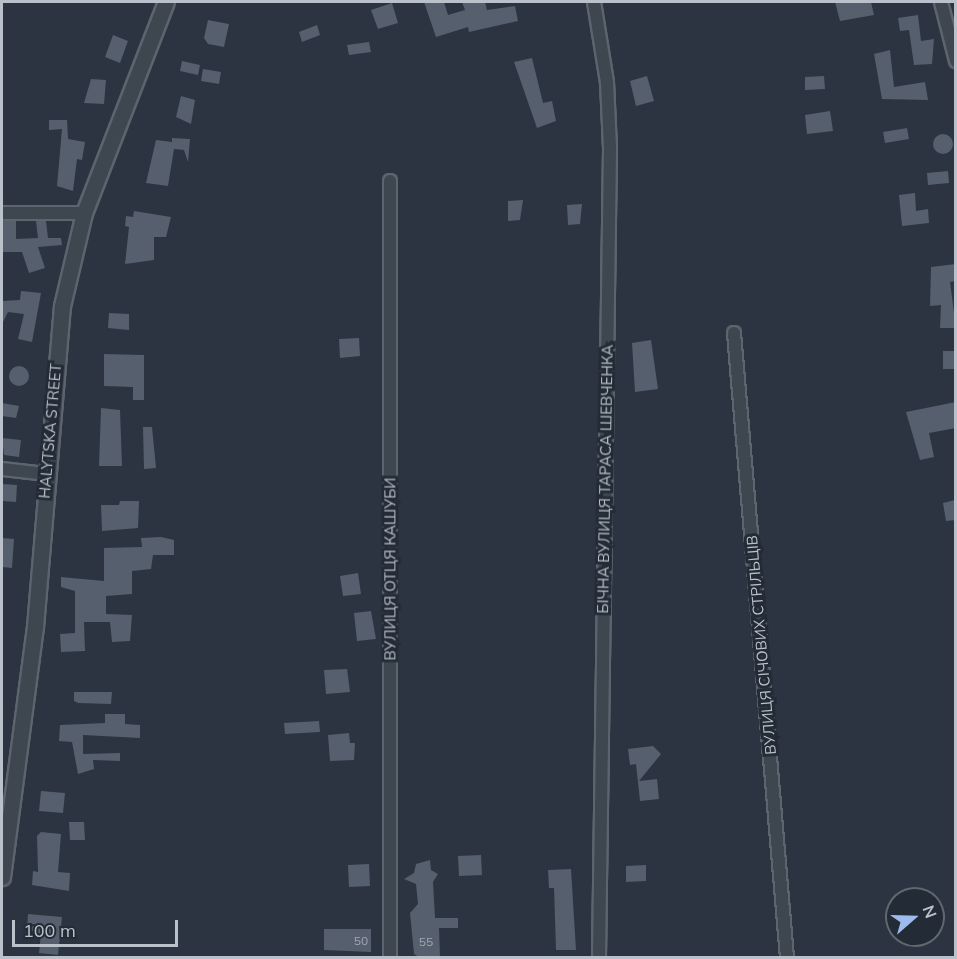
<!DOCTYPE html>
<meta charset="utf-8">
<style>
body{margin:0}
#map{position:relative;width:957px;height:959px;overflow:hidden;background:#2b3440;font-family:Mulish,sans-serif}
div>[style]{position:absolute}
.building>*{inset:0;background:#565f6d}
.round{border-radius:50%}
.roads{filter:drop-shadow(2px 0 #5c646e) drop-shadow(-2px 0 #5c646e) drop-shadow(0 2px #5c646e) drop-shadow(0 -2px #5c646e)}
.minor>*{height:12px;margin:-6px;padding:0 6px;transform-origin:6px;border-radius:6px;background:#3e4650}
.tertiary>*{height:15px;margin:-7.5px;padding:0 7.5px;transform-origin:7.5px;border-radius:7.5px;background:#3e4650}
span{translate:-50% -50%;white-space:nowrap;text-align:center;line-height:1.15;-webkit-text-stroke:6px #232b36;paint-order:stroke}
.number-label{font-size:12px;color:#a2a8b3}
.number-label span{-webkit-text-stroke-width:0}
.street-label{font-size:15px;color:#bbc1ca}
.frame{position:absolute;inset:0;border:3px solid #bbc1ca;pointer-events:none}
.north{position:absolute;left:885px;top:887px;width:60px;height:60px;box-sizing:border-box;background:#232b36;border:2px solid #606771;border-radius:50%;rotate:70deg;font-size:16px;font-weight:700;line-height:24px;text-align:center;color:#bbc1ca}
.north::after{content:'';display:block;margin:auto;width:21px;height:27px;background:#9ebbed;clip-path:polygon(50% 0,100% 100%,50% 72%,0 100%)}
.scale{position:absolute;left:12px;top:920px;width:166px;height:27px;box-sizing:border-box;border:3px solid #bbc1ca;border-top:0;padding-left:8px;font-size:18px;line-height:21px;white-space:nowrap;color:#bbc1ca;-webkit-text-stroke:4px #232b36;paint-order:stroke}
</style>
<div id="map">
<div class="building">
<div style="clip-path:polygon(424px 2px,444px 2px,448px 15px,465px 10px,462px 2px,485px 2px,487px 10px,515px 6px,518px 21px,469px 32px,468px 27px,436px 37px)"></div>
<div style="clip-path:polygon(835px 2px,871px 2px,874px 15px,840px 21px)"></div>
<div style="clip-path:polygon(392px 3px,398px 23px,378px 29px,371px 10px)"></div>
<div style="clip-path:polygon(918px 15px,921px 41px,934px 39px,932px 64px,914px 65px,909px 30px,900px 31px,898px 18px)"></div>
<div style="clip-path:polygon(208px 20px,229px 24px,224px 47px,208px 44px,204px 38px)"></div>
<div style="clip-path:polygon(317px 25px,320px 35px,302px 42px,299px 32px)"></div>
<div style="clip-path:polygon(113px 35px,128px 41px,120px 63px,105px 57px)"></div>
<div style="clip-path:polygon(369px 42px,371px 52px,349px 55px,347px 45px)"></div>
<div style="clip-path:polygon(890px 50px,894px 87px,925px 82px,928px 100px,882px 99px,874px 54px)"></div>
<div style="clip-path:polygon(532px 58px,543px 103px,552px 101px,556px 121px,537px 128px,514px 62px)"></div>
<div style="clip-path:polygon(182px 61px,200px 65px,198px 75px,180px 71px)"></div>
<div style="clip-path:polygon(203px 69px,221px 72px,219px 84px,201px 81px)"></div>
<div style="clip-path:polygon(647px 76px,654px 101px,636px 106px,630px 81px)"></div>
<div style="clip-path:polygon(824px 76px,825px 89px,805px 90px,805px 77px)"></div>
<div style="clip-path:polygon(91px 79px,106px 80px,104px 104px,84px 103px)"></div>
<div style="clip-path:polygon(181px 96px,195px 100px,191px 124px,176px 117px)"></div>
<div style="clip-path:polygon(830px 111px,833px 131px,807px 134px,805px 115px)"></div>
<div style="clip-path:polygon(49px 120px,67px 120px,68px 139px,85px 142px,82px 160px,77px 159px,73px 191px,57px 186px,62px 129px,49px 130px)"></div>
<div style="clip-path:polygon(907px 128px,909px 139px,885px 143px,883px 132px)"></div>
<div class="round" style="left:933px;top:134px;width:20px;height:20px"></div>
<div style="clip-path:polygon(172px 138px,190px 139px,188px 162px,184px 150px,174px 149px,168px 186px,146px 183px,156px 140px,172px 142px)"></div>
<div style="clip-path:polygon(948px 171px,949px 183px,928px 185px,927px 173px)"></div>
<div style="clip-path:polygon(915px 193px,916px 211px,928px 209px,929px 223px,902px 226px,899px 195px)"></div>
<div style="clip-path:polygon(523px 200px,520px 220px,508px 221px,508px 201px)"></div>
<div style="clip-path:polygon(582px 204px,580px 224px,568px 225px,567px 205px)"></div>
<div style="clip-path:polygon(134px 211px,171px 217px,166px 237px,154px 237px,154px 260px,125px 264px,129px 227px,125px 226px,126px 216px,133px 217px)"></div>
<div style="clip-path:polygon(2px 221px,16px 221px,16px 239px,38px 238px,36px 221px,46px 221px,48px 238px,61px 238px,62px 245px,38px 247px,45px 268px,29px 273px,22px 252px,2px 252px)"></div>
<div style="clip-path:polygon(956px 264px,956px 281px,950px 282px,956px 328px,940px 328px,941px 305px,930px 306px,931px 267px)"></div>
<div style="clip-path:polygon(21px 291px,41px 293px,32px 342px,18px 339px,24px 314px,8px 312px,2px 324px,2px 301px,20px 300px)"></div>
<div style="clip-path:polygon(109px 313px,129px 314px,129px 330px,108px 328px)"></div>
<div style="clip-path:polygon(359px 338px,360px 356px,340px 358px,339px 339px)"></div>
<div style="clip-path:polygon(651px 340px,658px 389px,635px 392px,632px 343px)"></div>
<div style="clip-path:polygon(943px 351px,956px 351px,956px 369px,943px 369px)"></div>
<div style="clip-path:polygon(104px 354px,144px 355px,144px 400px,133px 400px,133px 387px,104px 386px)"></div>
<div class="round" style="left:9px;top:366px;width:20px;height:20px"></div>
<div style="clip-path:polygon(956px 402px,956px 428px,929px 433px,934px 457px,920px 460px,906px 412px)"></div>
<div style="clip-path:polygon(2px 403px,19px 406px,16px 418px,2px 416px)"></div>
<div style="clip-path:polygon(101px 408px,120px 410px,122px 466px,99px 466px)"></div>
<div style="clip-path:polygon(143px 427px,152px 427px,156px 468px,144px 469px)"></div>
<div style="clip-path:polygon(2px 438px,21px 440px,19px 457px,4px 455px)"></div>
<div style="clip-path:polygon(2px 484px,17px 485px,16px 502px,2px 501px)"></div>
<div style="clip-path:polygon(955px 500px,956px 520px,946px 521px,943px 503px)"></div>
<div style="clip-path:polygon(120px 501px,139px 501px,138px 528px,102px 531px,101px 505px,119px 505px)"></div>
<div style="clip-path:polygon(161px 537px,174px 540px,174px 555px,153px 555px,151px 569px,132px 571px,132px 594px,106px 596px,106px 614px,132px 615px,130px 641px,112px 642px,110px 622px,84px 622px,85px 651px,61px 652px,60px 634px,75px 633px,75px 591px,61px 587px,61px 577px,104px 581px,104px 548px,142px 547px,141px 538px)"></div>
<div style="clip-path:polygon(2px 538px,14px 539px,12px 568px,2px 567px)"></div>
<div style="clip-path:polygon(358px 573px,361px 594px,343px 596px,340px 576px)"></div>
<div style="clip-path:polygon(371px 611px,376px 639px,357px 641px,354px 613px)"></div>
<div style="clip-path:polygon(347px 669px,350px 692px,326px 694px,324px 670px)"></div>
<div style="clip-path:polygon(74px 692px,112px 692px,111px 704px,78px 703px,74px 701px)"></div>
<div style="clip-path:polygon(105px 714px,125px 714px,125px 724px,140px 725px,140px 738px,83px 735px,83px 754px,120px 753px,120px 761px,93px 760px,94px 769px,78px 774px,72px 742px,59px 741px,60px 725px,105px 723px)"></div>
<div style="clip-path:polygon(319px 721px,320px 732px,285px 734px,284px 723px)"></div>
<div style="clip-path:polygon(349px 733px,350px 743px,355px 743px,354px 760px,330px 761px,328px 735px)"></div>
<div style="clip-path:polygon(653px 746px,661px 754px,639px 781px,657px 779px,659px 799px,640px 801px,636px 764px,630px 765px,628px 749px)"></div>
<div style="clip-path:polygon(41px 791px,65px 793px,63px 813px,39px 811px)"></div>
<div style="clip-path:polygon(69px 822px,84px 822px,85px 840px,70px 840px)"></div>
<div style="clip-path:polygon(41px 832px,61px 834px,58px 872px,70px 873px,69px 891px,32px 885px,33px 871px,38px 872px,37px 836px)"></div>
<div style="clip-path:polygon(481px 855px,482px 875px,459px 876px,458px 856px)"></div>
<div style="clip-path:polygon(430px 860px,431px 870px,438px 874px,433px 882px,435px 918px,458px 918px,458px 928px,439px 928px,440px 957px,419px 957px,414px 954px,410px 913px,418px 904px,416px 884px,404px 879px,414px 873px,416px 864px)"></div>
<div style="clip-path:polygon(369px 864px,370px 886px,349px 887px,348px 865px)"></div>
<div style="clip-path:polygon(646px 865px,646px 881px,626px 882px,626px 866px)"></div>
<div style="clip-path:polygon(571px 869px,576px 950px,556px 950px,554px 888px,549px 888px,548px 870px)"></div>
<div style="clip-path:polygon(28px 914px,62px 917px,58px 955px,39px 953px,41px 934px,27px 929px)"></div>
<div style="clip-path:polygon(324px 929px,371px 929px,371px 952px,324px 950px)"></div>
</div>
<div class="roads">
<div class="minor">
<div style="left:594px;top:2px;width:81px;rotate:80.8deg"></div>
<div style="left:607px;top:82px;width:67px;rotate:87.4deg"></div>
<div style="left:610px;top:149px;width:809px;rotate:90.78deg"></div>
<div style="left:941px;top:2px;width:61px;rotate:75.7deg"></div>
<div style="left:2px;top:213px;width:82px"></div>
<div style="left:734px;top:333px;width:627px;rotate:85.15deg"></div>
<div style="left:2px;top:469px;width:44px;rotate:6.5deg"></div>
<div style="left:390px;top:958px;width:777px;rotate:-90deg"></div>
</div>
<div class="tertiary">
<div style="left:2px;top:877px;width:252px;rotate:-82.5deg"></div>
<div style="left:35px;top:627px;width:322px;rotate:-85.2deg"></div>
<div style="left:62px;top:306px;width:96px;rotate:-76.7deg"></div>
<div style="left:84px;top:213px;width:226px;rotate:-68.8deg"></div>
</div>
</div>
<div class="number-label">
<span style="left:361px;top:941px">50</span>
<span style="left:426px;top:942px">55</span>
</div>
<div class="street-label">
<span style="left:50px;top:431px;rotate:-85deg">HALYTSKA STREET</span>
<span style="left:605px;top:479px;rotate:-89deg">БІЧНА ВУЛИЦЯ ТАРАСА ШЕВЧЕНКА</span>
<span style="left:390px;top:569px;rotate:-90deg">ВУЛИЦЯ ОТЦЯ КАШУБИ</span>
<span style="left:761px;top:645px;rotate:-95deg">ВУЛИЦЯ СІЧОВИХ СТРІЛЬЦІВ</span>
</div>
<div class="frame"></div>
<div class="north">N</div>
<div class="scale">100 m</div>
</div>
